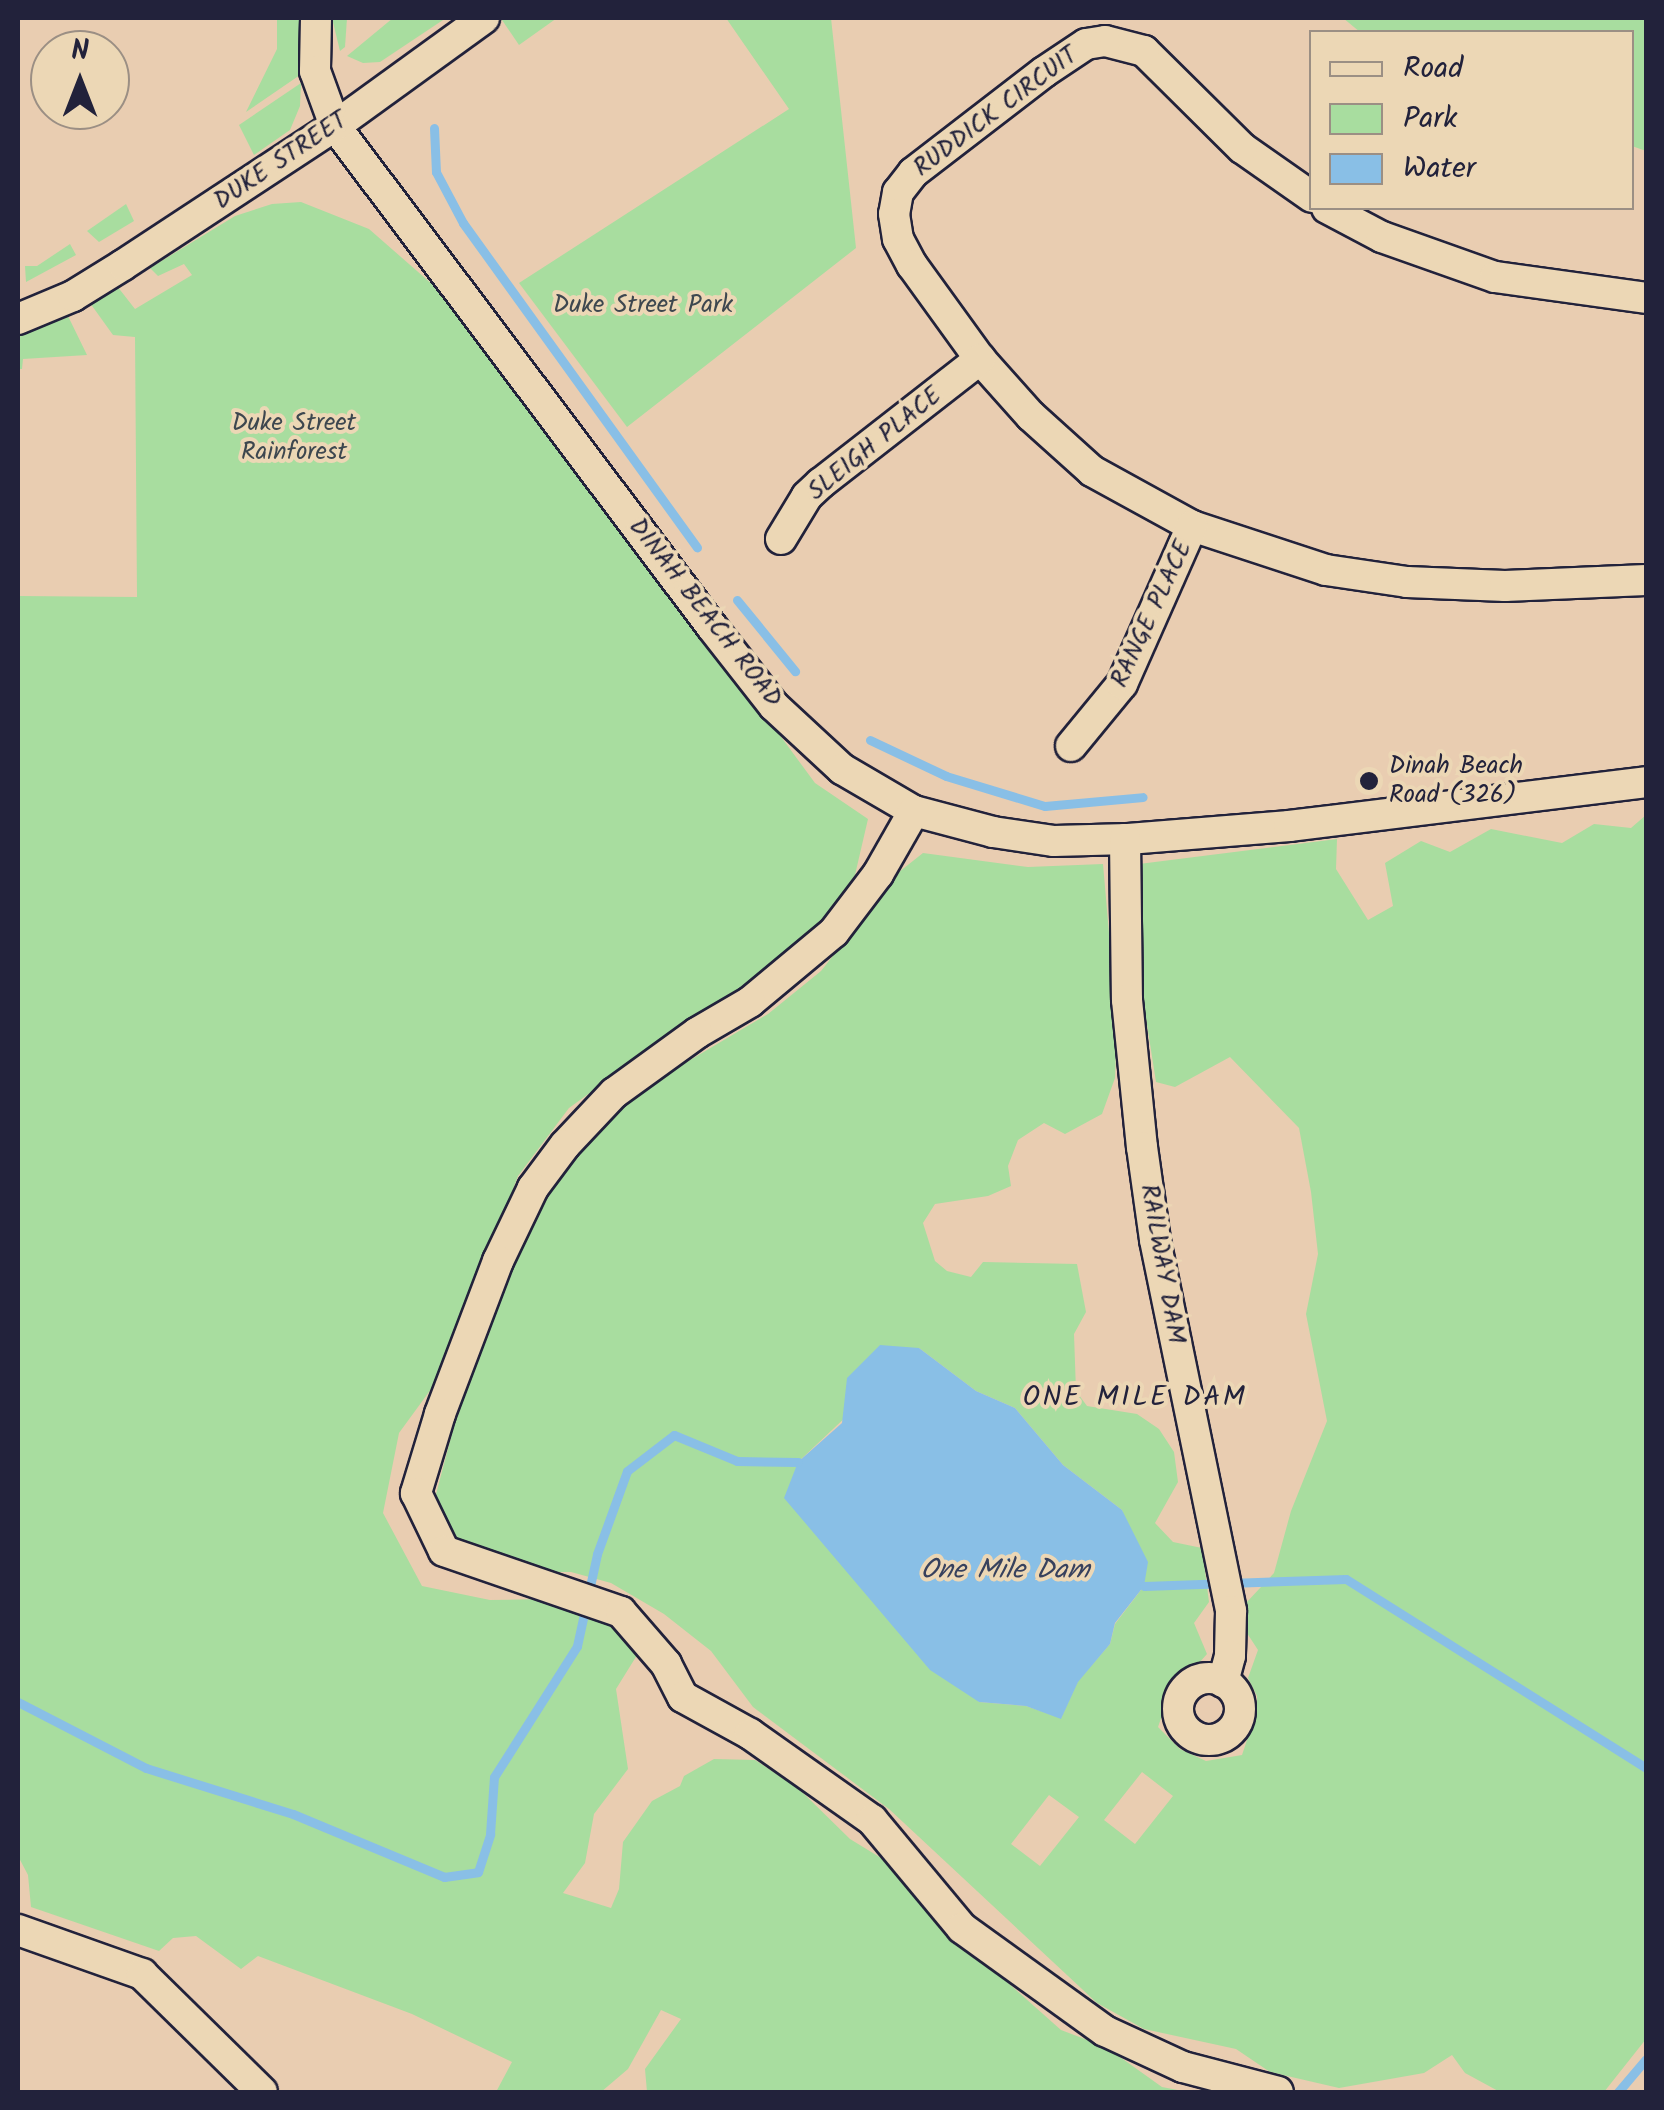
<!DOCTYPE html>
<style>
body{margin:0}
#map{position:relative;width:1664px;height:2110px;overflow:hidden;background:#e9cdb1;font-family:Kalam,sans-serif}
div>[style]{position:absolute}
.green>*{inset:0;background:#a8dd9f}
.water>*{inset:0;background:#89bfe6}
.stream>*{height:9px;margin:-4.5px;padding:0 4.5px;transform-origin:4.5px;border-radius:4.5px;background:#89bfe6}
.roads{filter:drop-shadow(2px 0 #22223b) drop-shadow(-2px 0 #22223b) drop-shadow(0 2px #22223b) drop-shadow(0 -2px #22223b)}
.minor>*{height:30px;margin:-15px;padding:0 15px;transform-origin:15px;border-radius:15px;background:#ecd7b5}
.minor>.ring{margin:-15px;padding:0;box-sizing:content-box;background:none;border:30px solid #ecd7b5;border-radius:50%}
.dots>*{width:28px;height:28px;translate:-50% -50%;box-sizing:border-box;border:5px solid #ecd7b5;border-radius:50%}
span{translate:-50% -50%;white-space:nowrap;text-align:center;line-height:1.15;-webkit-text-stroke:8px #ecd7b5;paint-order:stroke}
.street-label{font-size:25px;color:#22223b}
.park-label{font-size:25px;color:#3d474f}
.poi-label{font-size:25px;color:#22223b}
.left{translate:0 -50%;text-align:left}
.neighbourhood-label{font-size:28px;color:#22223b;letter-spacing:2.5px}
.water-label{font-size:28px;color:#37415d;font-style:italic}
.frame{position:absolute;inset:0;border:20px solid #22223b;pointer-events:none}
.legend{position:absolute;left:1309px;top:30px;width:325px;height:180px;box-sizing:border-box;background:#ecd7b5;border:2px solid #9b8f84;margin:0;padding:12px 18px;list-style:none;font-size:30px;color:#22223b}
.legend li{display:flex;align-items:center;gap:20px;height:50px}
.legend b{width:50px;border:2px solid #9b8f84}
.north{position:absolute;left:30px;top:30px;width:100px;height:100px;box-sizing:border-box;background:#ecd7b5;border:2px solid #9b8f84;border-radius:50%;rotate:0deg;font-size:28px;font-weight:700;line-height:40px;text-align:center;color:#22223b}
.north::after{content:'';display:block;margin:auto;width:35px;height:45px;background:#22223b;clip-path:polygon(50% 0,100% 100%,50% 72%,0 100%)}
</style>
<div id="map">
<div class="green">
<div style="clip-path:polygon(277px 18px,300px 18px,300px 75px,246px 112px,277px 49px)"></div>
<div style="clip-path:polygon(332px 18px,347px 18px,345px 47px,340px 51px)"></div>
<div style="clip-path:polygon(393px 18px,446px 18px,380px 62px,363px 63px,347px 56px)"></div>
<div style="clip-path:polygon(506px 18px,557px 18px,519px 45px,502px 20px)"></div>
<div style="clip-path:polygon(726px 18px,831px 18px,856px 248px,627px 427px,519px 283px,789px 109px)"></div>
<div style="clip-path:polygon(1343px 18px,1646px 18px,1646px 151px,1632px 146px,1632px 32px,1360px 32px)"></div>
<div style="clip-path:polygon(301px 83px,300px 106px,290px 130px,254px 155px,239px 125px)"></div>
<div style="clip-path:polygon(301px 202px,369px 229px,433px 285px,670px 586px,815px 783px,868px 819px,855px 875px,825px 918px,744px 988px,692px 1019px,569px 1108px,518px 1176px,445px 1370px,399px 1433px,383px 1513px,422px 1586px,490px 1600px,545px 1599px,615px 1625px,639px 1652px,616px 1689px,628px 1769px,594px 1814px,585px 1863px,563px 1893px,611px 1908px,619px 1889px,623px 1842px,652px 1801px,680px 1786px,684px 1776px,714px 1759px,755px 1760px,798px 1788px,850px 1839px,904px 1872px,946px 1928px,1061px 2030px,1106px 2047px,1162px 2087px,1188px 2092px,647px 2092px,645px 2069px,681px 2019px,661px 2010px,628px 2069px,601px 2092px,496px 2092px,512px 2062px,412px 2014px,258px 1956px,241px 1969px,196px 1936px,173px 1938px,159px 1951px,31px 1907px,28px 1875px,18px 1856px,18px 596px,137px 597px,135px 337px,113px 335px,90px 303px,117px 286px,135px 309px,192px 275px,184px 264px,158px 276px,150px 268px,235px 216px,272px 204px)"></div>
<div style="clip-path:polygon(126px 204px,134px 221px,99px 242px,87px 231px)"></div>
<div style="clip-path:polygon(70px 244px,76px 255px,26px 282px,25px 266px,37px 266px)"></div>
<div style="clip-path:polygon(68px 316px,87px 355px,23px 359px,22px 369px,18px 369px,18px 334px)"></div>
<div style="clip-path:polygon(evenodd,1646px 815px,1646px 2039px,1604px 2092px,1500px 2092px,1465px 2073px,1452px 2055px,1424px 2073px,1339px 2088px,1270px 2072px,1236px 2049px,1144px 2029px,1097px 2003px,889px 1809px,753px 1707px,711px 1651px,664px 1614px,611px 1583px,571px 1572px,538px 1572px,459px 1542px,435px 1498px,465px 1384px,518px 1254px,548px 1194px,605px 1121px,653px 1082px,768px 1014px,821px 971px,899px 872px,923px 853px,1028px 867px,1103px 864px,1117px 1025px,1115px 1078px,1102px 1114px,1065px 1134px,1044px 1123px,1018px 1140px,1008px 1166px,1011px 1186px,988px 1196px,935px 1204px,923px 1223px,935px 1261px,947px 1271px,971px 1277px,983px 1262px,1077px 1264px,1086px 1312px,1074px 1334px,1076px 1391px,1087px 1406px,1137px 1414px,1159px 1429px,1174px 1452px,1178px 1482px,1155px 1523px,1173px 1542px,1202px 1548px,1209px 1602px,1194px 1623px,1207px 1654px,1168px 1698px,1158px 1727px,1180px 1749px,1206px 1761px,1242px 1755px,1257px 1710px,1257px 1696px,1248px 1678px,1258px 1650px,1243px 1627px,1246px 1603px,1274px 1573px,1291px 1511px,1327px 1421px,1306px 1314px,1318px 1254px,1311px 1192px,1299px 1128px,1230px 1057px,1175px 1087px,1156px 1082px,1132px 929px,1139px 864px,1337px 839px,1336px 869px,1368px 920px,1393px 906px,1385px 863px,1421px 841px,1450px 852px,1491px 829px,1562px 843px,1594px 824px,1631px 828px,1646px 815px,919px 1348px,976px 1391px,1015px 1408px,1063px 1465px,1122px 1510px,1144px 1586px,1115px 1624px,1110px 1644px,1078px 1681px,1061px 1718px,1026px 1706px,979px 1702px,798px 1462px,919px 1348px,1646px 815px,1142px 1772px,1173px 1796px,1135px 1844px,1104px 1820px,1142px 1772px,1646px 815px,1049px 1795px,1079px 1817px,1040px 1866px,1011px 1844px,1049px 1795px)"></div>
</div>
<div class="water">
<div style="clip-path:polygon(880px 1345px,919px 1348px,976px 1391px,1015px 1408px,1063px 1465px,1122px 1510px,1148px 1562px,1144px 1586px,1115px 1623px,1110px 1644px,1078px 1682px,1061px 1719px,1026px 1706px,979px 1702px,930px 1670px,784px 1498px,798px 1462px,842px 1423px,847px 1378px)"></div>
</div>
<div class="stream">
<div style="left:434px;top:128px;width:44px;rotate:87.4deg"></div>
<div style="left:436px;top:172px;width:58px;rotate:62.1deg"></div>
<div style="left:463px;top:223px;width:400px;rotate:54.2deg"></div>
<div style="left:737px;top:600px;width:92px;rotate:50.8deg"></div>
<div style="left:870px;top:740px;width:84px;rotate:25.3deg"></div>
<div style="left:946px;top:776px;width:103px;rotate:16.9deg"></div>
<div style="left:1045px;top:806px;width:98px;rotate:-5.2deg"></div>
<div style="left:1144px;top:1586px;width:202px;rotate:-2deg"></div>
<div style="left:1346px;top:1579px;width:355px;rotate:32.2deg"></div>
<div style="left:18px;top:1702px;width:144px;rotate:27.3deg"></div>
<div style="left:146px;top:1768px;width:154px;rotate:17.4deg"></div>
<div style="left:293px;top:1814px;width:164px;rotate:22.6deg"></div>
<div style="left:444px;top:1877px;width:34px;rotate:-8deg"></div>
<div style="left:478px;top:1872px;width:40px;rotate:-72deg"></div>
<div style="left:490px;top:1834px;width:57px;rotate:-86deg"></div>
<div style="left:494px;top:1777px;width:155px;rotate:-57.6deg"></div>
<div style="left:577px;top:1646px;width:94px;rotate:-77.7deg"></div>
<div style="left:597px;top:1554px;width:88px;rotate:-70.1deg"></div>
<div style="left:627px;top:1471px;width:59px;rotate:-37.5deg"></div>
<div style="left:674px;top:1435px;width:68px;rotate:22.4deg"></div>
<div style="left:737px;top:1461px;width:61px;rotate:0.9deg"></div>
<div style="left:1618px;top:2092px;width:43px;rotate:-49.7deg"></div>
</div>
<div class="roads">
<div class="minor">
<div style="left:316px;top:18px;width:53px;rotate:91.1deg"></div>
<div style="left:315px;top:71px;width:59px;rotate:70deg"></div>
<div style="left:335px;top:126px;width:627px;rotate:53.04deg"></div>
<div style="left:712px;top:627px;width:100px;rotate:51.9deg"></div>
<div style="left:774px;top:706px;width:93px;rotate:42.8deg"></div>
<div style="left:842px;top:769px;width:83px;rotate:30.3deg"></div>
<div style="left:914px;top:811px;width:82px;rotate:14.9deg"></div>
<div style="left:993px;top:832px;width:62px;rotate:8.4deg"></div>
<div style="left:1054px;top:841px;width:74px;rotate:-1.5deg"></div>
<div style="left:1128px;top:839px;width:162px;rotate:-4.6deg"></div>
<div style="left:1289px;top:826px;width:360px;rotate:-7deg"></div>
<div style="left:1312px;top:197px;width:85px;rotate:-145deg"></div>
<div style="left:1242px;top:148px;width:138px;rotate:-135.3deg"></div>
<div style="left:1144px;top:51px;width:40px;rotate:-165.6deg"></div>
<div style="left:1105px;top:41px;width:19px;rotate:171deg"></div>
<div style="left:1086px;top:44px;width:50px;rotate:146.3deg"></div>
<div style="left:1044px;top:72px;width:165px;rotate:142.4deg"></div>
<div style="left:913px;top:173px;width:24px;rotate:128deg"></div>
<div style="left:898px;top:192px;width:22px;rotate:100deg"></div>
<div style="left:894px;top:214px;width:25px;rotate:81deg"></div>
<div style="left:898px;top:239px;width:30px;rotate:62deg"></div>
<div style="left:912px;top:265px;width:116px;rotate:54.1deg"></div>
<div style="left:980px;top:359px;width:76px;rotate:48.2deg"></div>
<div style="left:1031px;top:416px;width:82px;rotate:42deg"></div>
<div style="left:1092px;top:471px;width:114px;rotate:28.8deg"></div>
<div style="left:1192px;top:526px;width:141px;rotate:18.2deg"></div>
<div style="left:1326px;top:570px;width:82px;rotate:8.4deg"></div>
<div style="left:1407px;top:582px;width:98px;rotate:2.3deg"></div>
<div style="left:1505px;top:586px;width:141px;rotate:-2.4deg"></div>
<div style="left:1327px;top:208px;width:62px;rotate:27.8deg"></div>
<div style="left:1382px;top:237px;width:120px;rotate:19.5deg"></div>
<div style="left:1495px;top:277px;width:152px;rotate:7.9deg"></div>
<div style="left:18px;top:319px;width:60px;rotate:-22.7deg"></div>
<div style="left:73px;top:296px;width:59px;rotate:-31.8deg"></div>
<div style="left:123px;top:265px;width:254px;rotate:-33.3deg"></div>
<div style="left:335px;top:126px;width:184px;rotate:-35.9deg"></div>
<div style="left:781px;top:539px;width:50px;rotate:-58.8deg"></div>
<div style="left:807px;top:496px;width:19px;rotate:-43deg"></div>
<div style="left:821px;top:483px;width:202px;rotate:-37.9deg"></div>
<div style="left:1071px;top:746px;width:80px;rotate:-50.6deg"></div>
<div style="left:1122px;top:684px;width:173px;rotate:-66.1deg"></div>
<div style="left:914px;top:811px;width:73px;rotate:119.7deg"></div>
<div style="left:878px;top:874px;width:73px;rotate:127.2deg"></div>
<div style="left:834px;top:932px;width:109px;rotate:140.2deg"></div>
<div style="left:750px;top:1002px;width:61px;rotate:149.7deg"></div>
<div style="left:697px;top:1033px;width:102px;rotate:144.1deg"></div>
<div style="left:614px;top:1093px;width:71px;rotate:133.3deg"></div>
<div style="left:565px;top:1145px;width:54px;rotate:126.7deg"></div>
<div style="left:533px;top:1188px;width:81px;rotate:115.6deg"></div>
<div style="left:498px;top:1261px;width:164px;rotate:110.8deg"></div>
<div style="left:440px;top:1414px;width:83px;rotate:106.9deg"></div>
<div style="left:416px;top:1493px;width:64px;rotate:64.2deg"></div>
<div style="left:444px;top:1551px;width:187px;rotate:19deg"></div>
<div style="left:621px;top:1612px;width:69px;rotate:49.1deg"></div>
<div style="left:666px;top:1664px;width:37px;rotate:63deg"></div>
<div style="left:683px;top:1697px;width:77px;rotate:28.9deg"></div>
<div style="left:750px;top:1734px;width:149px;rotate:35.2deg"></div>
<div style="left:872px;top:1820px;width:141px;rotate:50.2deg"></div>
<div style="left:962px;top:1928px;width:176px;rotate:35.8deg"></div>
<div style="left:1105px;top:2031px;width:86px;rotate:24.8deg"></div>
<div style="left:1183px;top:2067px;width:98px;rotate:14.7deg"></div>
<div style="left:1125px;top:839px;width:161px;rotate:89.3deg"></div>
<div style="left:1127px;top:1000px;width:148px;rotate:84.2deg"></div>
<div style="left:1142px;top:1147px;width:94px;rotate:82deg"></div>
<div style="left:1155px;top:1240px;width:379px;rotate:78.4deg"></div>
<div style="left:1231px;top:1611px;width:45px;rotate:91.3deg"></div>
<div style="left:1230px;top:1656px;width:27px;rotate:105deg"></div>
<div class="ring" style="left:1178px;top:1678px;width:32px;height:32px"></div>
<div style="left:18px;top:1930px;width:132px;rotate:19.5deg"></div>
<div style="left:142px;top:1974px;width:168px;rotate:44.5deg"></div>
</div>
</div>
<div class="dots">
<div style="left:1369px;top:781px;background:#22223b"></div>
</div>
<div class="street-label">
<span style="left:996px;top:112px;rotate:-37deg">RUDDICK CIRCUIT</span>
<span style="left:281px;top:161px;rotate:-34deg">DUKE STREET</span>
<span style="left:875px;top:444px;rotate:-39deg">SLEIGH PLACE</span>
<span style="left:705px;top:613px;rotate:52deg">DINAH BEACH ROAD</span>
<span style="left:1152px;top:614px;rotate:-65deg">RANGE PLACE</span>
<span style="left:1162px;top:1264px;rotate:80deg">RAILWAY DAM</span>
</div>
<div class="park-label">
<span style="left:643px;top:305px">Duke Street Park</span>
<span style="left:294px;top:438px">Duke Street<br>Rainforest</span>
</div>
<div class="poi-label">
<span class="left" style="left:1389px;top:781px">Dinah Beach<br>Road (326)</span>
</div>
<div class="neighbourhood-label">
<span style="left:1135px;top:1398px">ONE MILE DAM</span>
</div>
<div class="water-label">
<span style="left:1005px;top:1571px">One Mile Dam</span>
</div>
<div class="frame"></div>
<ul class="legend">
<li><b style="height:12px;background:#ecd7b5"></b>Road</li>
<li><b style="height:28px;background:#a8dd9f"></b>Park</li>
<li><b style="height:28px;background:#89bfe6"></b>Water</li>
</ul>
<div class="north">N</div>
</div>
